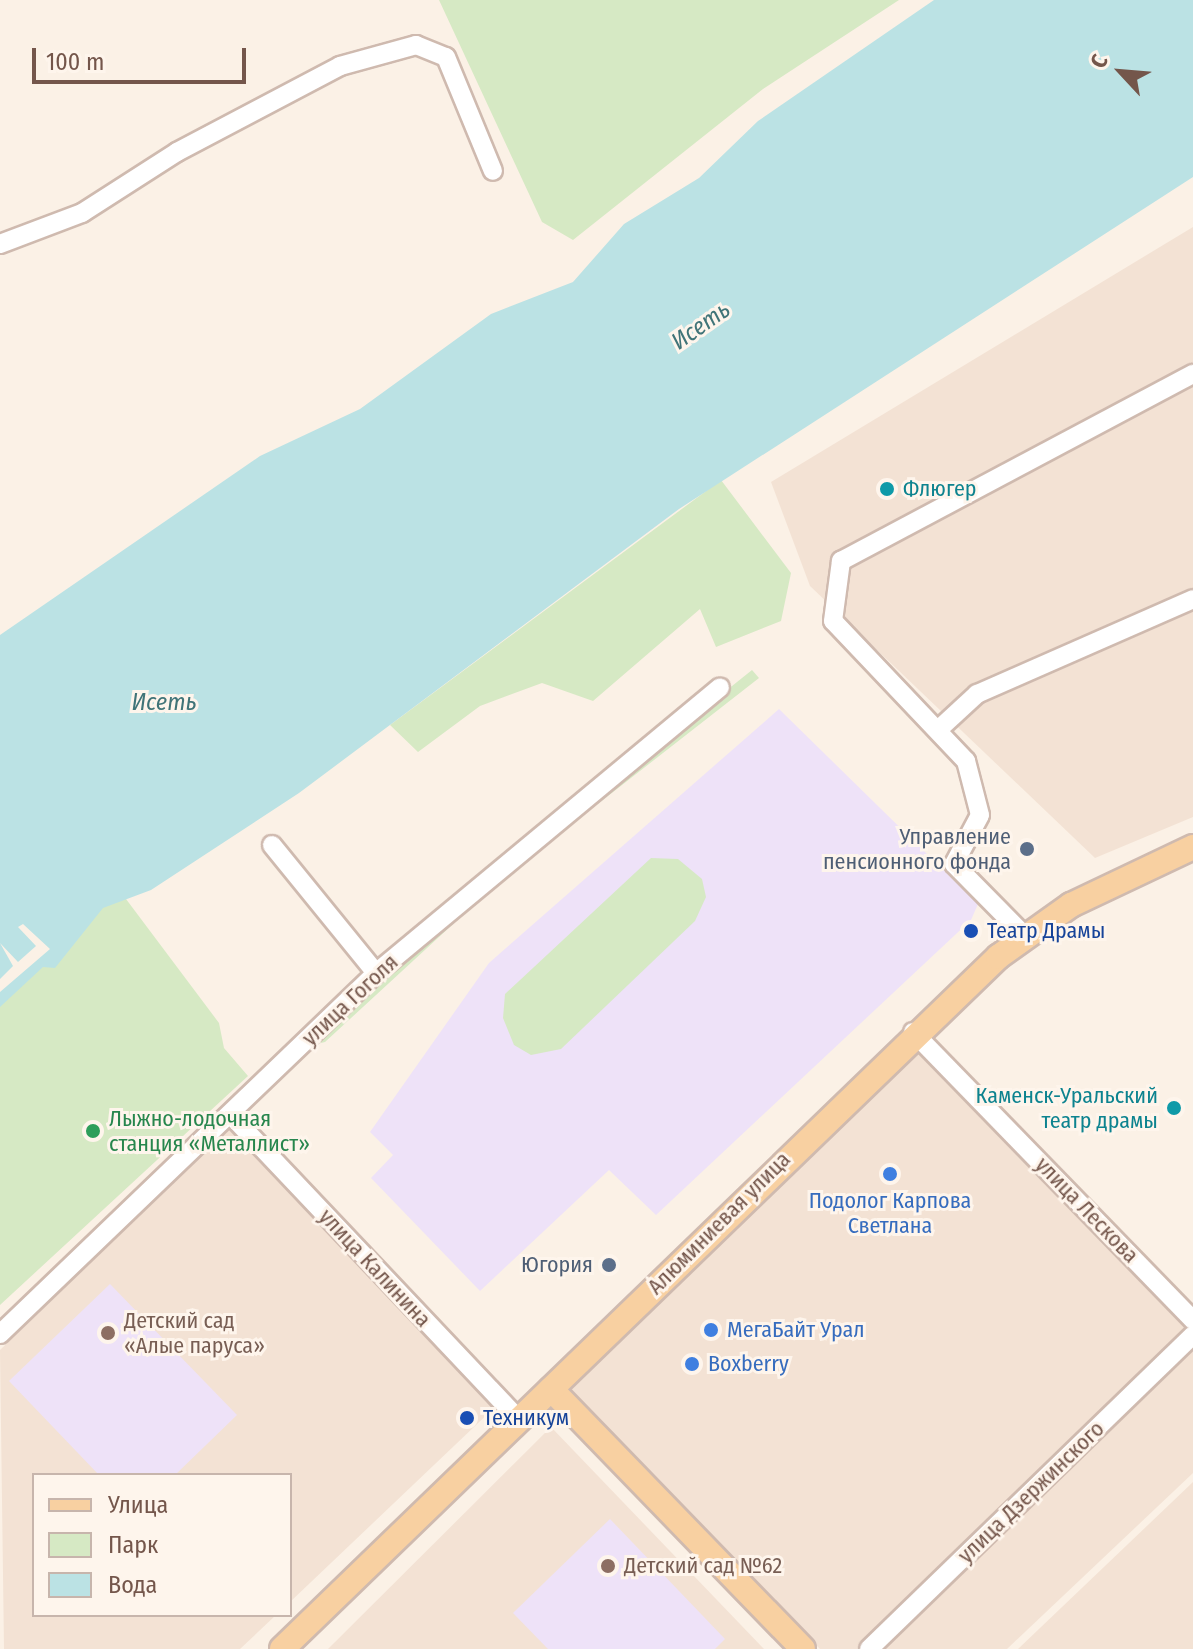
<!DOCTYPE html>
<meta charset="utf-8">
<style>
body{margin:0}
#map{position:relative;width:1193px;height:1649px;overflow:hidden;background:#fbf1e6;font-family:"Fira Sans Condensed",sans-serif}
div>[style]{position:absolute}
.residential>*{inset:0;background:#f3e2d4}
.education>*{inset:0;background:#eee2f8}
.green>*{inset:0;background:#d6e9c4}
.water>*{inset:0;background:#bbe2e4}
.pier>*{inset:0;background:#fbf1e6}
.roads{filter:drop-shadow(2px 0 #cfbaaf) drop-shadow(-2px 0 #cfbaaf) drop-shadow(0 2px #cfbaaf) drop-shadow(0 -2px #cfbaaf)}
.minor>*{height:18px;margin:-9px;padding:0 9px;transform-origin:9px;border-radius:9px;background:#fff}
.major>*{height:24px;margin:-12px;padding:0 12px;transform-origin:12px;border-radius:12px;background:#f8d0a1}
.dots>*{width:22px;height:22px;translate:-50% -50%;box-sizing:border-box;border:4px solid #fef5ec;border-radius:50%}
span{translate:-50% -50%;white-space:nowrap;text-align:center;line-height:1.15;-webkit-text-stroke:6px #fef5ec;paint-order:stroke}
.culture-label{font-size:22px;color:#0d838f}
.left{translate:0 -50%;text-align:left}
.right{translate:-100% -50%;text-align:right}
.service-label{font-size:22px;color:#4e5e75}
.transit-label{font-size:22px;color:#164399}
.street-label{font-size:22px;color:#74564b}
.leisure-label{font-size:22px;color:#27864d}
.shop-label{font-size:22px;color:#366cbe}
.education-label{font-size:22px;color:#785e54}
.water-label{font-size:24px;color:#407478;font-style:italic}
.legend{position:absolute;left:32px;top:1473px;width:260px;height:144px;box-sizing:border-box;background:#fef5ec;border:2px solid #c7b5ac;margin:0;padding:10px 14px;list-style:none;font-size:24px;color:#74564b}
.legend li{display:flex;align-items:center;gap:16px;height:40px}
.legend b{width:40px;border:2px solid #c7b5ac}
.north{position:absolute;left:1081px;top:32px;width:80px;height:80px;-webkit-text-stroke:6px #fef5ec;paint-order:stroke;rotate:296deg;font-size:22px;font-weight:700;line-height:32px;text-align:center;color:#74564b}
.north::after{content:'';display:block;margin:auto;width:28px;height:36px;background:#74564b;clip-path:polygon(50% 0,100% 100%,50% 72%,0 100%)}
.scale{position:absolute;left:32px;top:48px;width:214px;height:36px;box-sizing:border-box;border:4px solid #74564b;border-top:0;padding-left:10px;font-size:24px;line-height:28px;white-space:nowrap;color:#74564b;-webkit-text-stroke:6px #fef5ec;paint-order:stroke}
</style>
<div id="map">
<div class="residential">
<div style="clip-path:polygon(1193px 227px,1193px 817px,1095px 858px,810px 586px,771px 482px)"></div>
<div style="clip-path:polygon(911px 1046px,1193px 1327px,857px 1649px,820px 1649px,566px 1389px)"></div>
<div style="clip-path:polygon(233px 1125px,496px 1406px,290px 1602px,290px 1475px,34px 1475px,34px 1615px,276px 1615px,240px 1649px,4px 1649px,0 1350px)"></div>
<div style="clip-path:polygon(1193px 1348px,1193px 1473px,1007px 1649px,881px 1649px)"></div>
<div style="clip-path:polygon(551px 1427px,764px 1649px,328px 1649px)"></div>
<div style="clip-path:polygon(1193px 1482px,1193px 1649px,1018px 1649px)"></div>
</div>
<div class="education">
<div style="clip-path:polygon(779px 709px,978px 904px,971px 920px,656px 1215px,609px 1170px,480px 1291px,371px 1178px,393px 1155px,370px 1132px,489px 963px)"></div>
<div style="clip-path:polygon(110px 1284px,237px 1415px,175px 1475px,99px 1475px,9px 1381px)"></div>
<div style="clip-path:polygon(610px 1519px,725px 1639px,715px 1649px,548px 1649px,513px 1613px)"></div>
</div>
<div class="green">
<div style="clip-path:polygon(439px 0,899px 0,763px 89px,573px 240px,542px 222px)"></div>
<div style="clip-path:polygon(721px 480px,791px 573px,781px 621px,716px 647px,700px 609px,593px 701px,542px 683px,480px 706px,418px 752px,390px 725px)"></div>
<div style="clip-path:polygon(752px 670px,759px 678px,503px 878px,325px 1042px,309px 1046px,500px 872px)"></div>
<div style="clip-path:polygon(651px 858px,678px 859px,702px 879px,706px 897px,695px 921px,561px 1049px,531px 1055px,514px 1045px,503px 1018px,505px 994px)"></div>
<div style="clip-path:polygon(114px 883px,219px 1023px,224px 1048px,248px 1076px,0 1305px,0 997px)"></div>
</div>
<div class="water">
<div style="clip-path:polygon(934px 0,1193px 0,1193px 177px,679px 509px,299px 793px,151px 890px,103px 908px,55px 968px,43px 967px,0 1007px,0 635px,260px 456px,360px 409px,491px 314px,573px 282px,624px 224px,699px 178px,758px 121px)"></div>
</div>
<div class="pier">
<div style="clip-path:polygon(23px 924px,50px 949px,0 992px,0 979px,13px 966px,0 943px,18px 962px,36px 946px,18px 927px)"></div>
</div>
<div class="roads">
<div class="minor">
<div style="left:0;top:244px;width:88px;rotate:-20.7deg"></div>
<div style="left:82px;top:213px;width:113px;rotate:-32.7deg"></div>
<div style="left:177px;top:152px;width:184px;rotate:-27.8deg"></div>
<div style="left:340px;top:66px;width:79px;rotate:-15.4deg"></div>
<div style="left:416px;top:45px;width:32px;rotate:22deg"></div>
<div style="left:446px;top:57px;width:123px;rotate:67.6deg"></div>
<div style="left:939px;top:729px;width:52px;rotate:-42.6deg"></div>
<div style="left:977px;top:694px;width:236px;rotate:-23.7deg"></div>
<div style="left:272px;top:845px;width:165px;rotate:50.9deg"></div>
<div style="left:1025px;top:936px;width:101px;rotate:-134.6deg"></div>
<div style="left:954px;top:864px;width:55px;rotate:-62deg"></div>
<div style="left:980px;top:815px;width:56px;rotate:-104.5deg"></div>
<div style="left:966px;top:761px;width:193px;rotate:-133.5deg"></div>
<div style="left:833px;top:621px;width:61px;rotate:-82.4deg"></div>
<div style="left:841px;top:561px;width:399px;rotate:-28deg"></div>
<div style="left:913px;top:1032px;width:402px;rotate:45.8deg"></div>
<div style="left:231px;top:1115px;width:421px;rotate:46.6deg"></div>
<div style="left:0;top:1334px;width:521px;rotate:-43.83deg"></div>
<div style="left:376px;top:973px;width:447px;rotate:-39.7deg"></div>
<div style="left:869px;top:1649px;width:451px;rotate:-44.1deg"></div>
</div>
<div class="major">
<div style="left:551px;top:1389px;width:362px;rotate:45.9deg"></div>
<div style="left:282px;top:1649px;width:996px;rotate:-44.02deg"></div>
<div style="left:998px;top:957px;width:90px;rotate:-35.5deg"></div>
<div style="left:1071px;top:905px;width:135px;rotate:-25.4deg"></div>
</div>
</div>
<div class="dots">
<div style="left:887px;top:489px;background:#0f9aa8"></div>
<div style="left:1027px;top:849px;background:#5c6f8a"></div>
<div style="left:971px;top:931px;background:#1a4fb4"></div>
<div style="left:1174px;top:1108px;background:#0f9aa8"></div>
<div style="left:93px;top:1131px;background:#2e9e5b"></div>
<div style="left:890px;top:1174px;background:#3f7fe0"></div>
<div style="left:609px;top:1265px;background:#5c6f8a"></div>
<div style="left:711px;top:1330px;background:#3f7fe0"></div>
<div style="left:108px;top:1333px;background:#8d6e63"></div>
<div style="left:692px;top:1364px;background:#3f7fe0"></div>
<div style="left:467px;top:1418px;background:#1a4fb4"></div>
<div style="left:608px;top:1566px;background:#8d6e63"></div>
</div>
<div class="culture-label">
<span class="left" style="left:903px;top:489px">Флюгер</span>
<span class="right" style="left:1158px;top:1108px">Каменск-Уральский<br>театр драмы</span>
</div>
<div class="service-label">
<span class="right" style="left:1011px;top:849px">Управление<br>пенсионного фонда</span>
<span class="right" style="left:593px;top:1265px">Югория</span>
</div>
<div class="transit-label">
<span class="left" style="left:987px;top:931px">Театр Драмы</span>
<span class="left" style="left:483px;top:1418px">Техникум</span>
</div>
<div class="street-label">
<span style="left:350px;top:1000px;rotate:-43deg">улица Гоголя</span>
<span style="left:1087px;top:1210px;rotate:46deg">улица Лескова</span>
<span style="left:719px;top:1223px;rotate:-45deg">Алюминиевая улица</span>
<span style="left:375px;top:1268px;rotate:47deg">улица Калинина</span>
<span style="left:1031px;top:1492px;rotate:-44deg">улица Дзержинского</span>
</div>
<div class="leisure-label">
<span class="left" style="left:109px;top:1131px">Лыжно-лодочная<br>станция «Металлист»</span>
</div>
<div class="shop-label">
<span style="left:890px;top:1213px">Подолог Карпова<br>Светлана</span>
<span class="left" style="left:727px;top:1330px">МегаБайт Урал</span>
<span class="left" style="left:708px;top:1364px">Boxberry</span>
</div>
<div class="education-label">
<span class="left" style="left:124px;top:1333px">Детский сад<br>«Алые паруса»</span>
<span class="left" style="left:624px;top:1566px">Детский сад №62</span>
</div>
<div class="water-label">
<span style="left:701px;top:326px;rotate:-35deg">Исеть</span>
<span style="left:164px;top:703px">Исеть</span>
</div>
<ul class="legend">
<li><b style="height:10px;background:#f8d0a1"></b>Улица</li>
<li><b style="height:22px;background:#d6e9c4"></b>Парк</li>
<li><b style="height:22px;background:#bbe2e4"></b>Вода</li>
</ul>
<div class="north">С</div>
<div class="scale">100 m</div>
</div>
